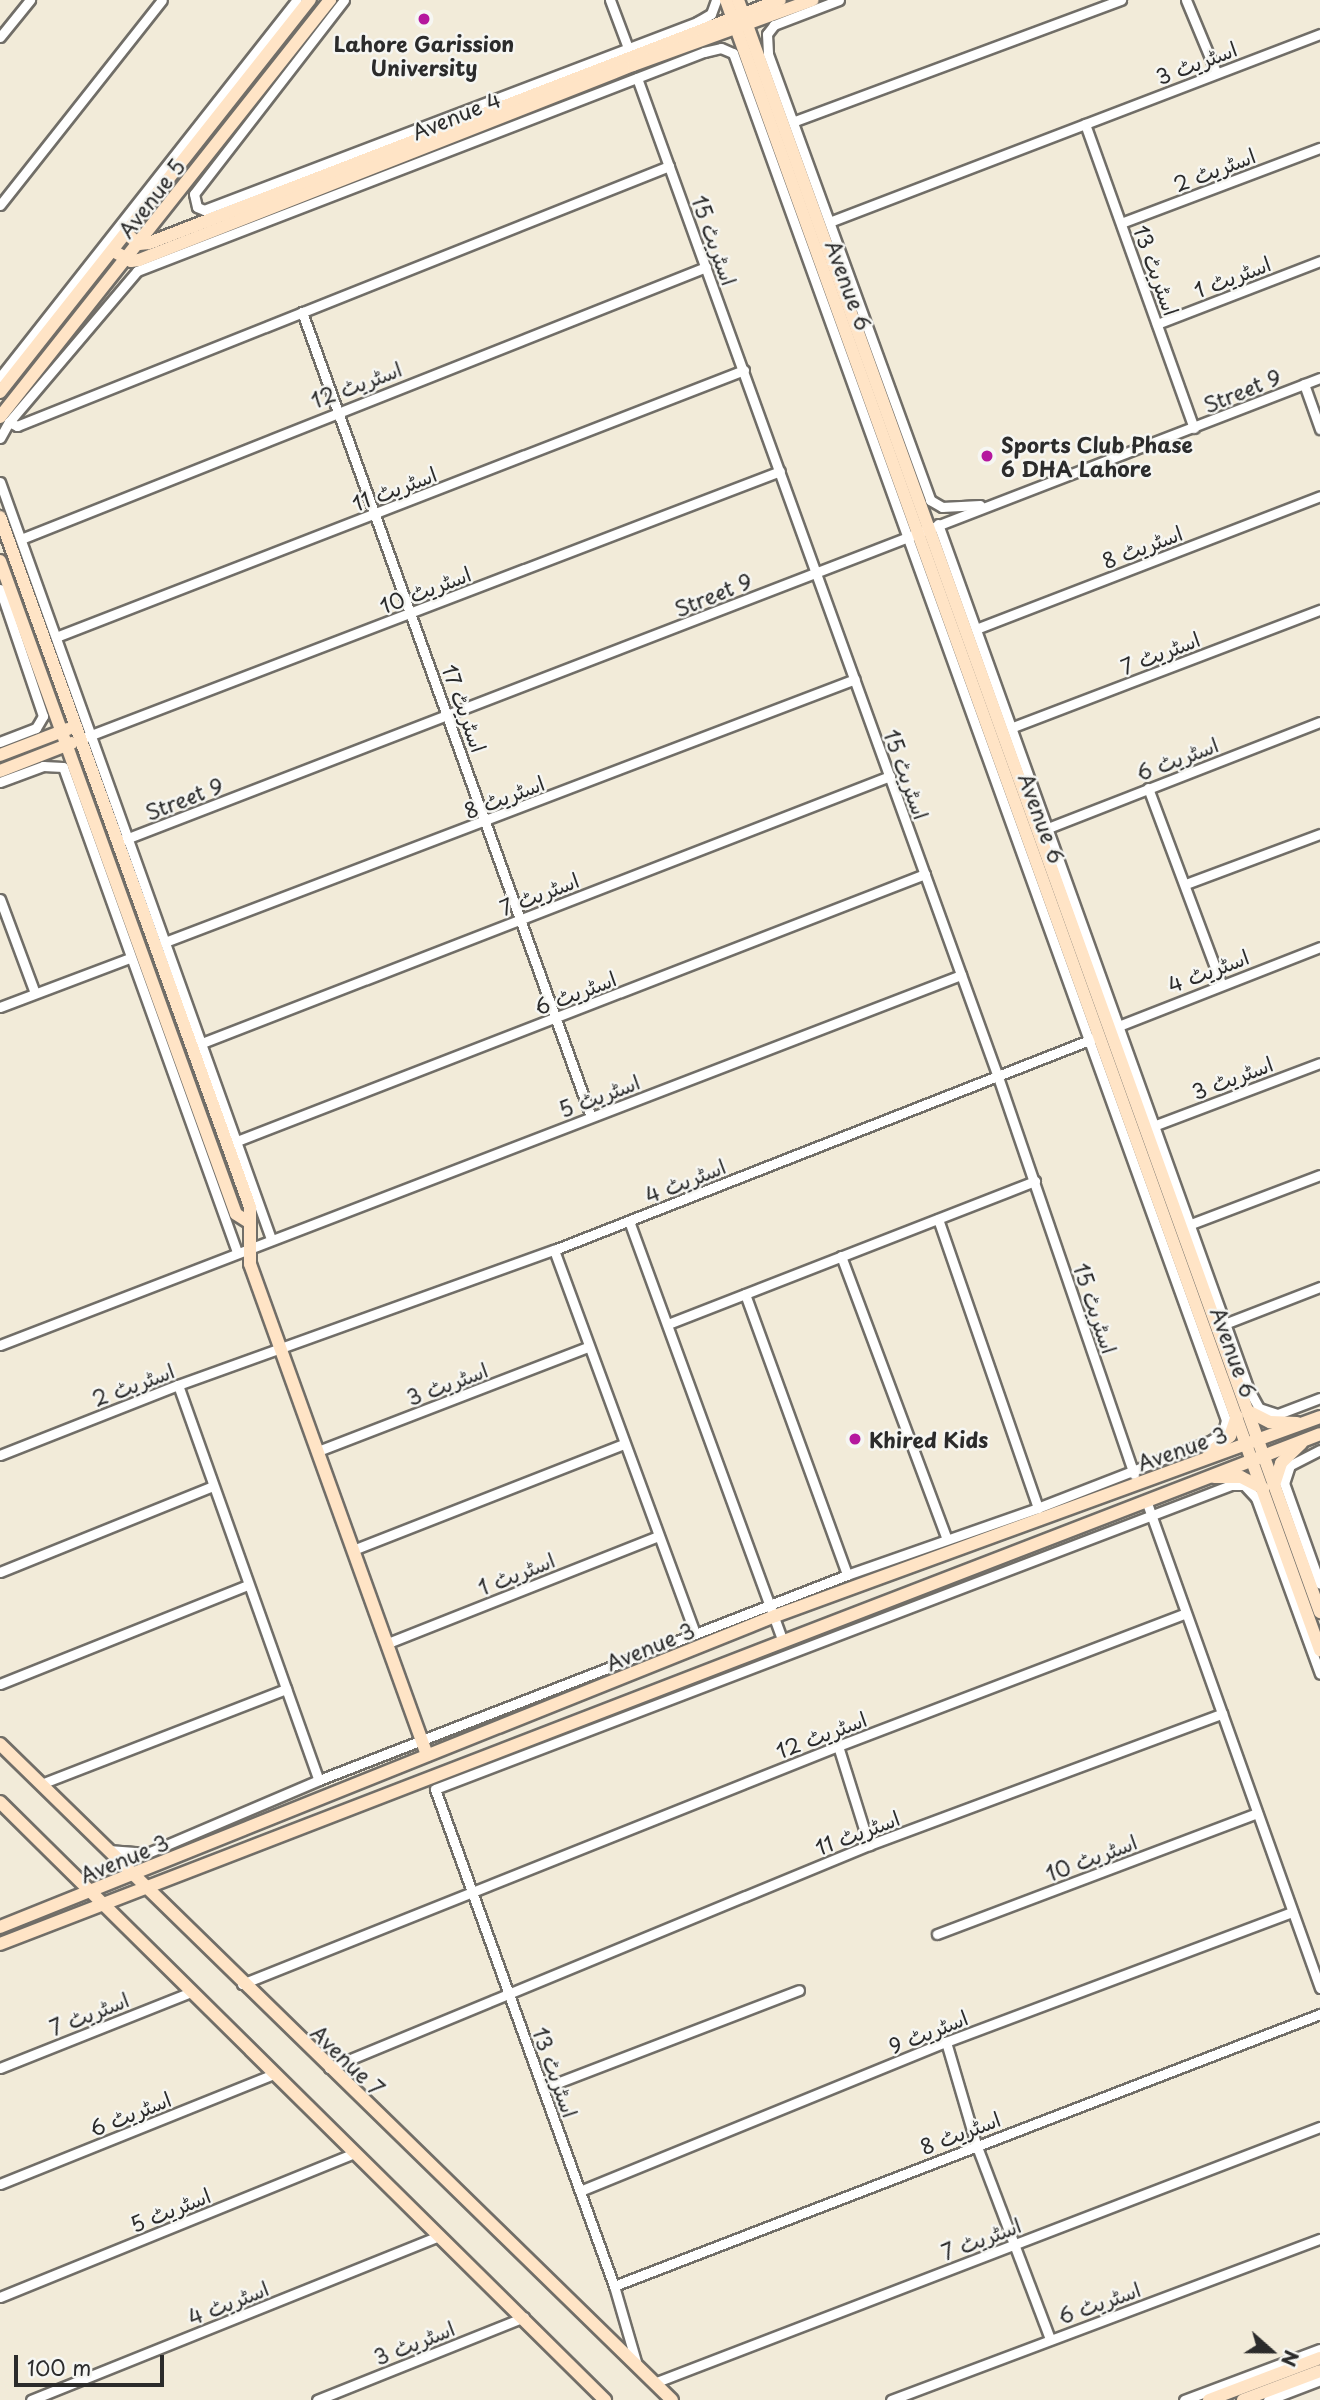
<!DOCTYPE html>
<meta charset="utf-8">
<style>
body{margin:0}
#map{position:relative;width:1320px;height:2400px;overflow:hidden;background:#f2ebd9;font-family:"Playpen Sans","Playpen Sans Arabic",sans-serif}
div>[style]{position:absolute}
.roads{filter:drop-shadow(2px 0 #716e68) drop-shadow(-2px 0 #716e68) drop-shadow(0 2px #716e68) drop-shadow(0 -2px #716e68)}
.street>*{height:9px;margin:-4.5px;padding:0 4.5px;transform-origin:4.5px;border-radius:4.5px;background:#fff}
.secondary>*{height:12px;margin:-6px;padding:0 6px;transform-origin:6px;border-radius:6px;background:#ffe4c6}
.dots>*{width:19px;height:19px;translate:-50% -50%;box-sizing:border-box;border:4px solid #f6f6f2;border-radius:50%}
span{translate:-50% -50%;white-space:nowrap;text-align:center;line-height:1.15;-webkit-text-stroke:5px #f6f6f2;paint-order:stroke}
.poi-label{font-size:21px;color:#2b2b2b;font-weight:700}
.left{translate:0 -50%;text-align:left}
.street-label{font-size:21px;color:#2b2b2b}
.north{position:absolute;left:1236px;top:2316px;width:70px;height:70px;-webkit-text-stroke:5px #f6f6f2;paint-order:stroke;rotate:111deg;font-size:19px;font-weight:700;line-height:28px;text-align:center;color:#2b2b2b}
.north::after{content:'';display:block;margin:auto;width:24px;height:32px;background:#2b2b2b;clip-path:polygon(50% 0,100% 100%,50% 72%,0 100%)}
.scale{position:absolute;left:14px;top:2355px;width:150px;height:32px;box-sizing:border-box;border:4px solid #2b2b2b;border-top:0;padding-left:9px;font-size:21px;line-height:24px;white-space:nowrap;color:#2b2b2b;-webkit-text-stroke:5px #f6f6f2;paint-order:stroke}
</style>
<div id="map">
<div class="roads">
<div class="street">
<div style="left:344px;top:0;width:245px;rotate:127.7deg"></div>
<div style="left:194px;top:194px;width:13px;rotate:77deg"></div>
<div style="left:197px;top:207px;width:8px;rotate:23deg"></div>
<div style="left:204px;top:210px;width:528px;rotate:-20.87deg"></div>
<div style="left:697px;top:22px;width:16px;rotate:-30deg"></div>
<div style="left:711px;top:14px;width:15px;rotate:-70deg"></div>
<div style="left:610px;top:0;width:51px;rotate:69.4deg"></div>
<div style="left:839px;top:0;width:70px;rotate:159deg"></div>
<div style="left:774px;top:25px;width:11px;rotate:128deg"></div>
<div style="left:767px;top:34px;width:20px;rotate:87deg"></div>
<div style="left:768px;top:54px;width:475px;rotate:70deg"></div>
<div style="left:930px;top:500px;width:14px;rotate:30deg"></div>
<div style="left:942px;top:507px;width:38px;rotate:-3deg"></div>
<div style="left:1186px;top:0;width:78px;rotate:67.4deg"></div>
<div style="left:0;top:37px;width:48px;rotate:-51deg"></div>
<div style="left:637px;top:78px;width:1059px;rotate:70.13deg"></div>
<div style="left:997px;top:1074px;width:423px;rotate:71.1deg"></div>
<div style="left:795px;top:121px;width:348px;rotate:-20.4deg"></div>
<div style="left:1085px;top:124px;width:323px;rotate:70.3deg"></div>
<div style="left:0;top:205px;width:261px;rotate:-51.7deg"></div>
<div style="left:832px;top:221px;width:523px;rotate:-20.97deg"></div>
<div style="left:1121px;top:223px;width:213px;rotate:-20.7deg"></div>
<div style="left:302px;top:312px;width:855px;rotate:70.25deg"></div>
<div style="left:1157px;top:324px;width:175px;rotate:-21.1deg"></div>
<div style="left:0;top:377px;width:480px;rotate:-51.8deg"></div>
<div style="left:1304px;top:384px;width:48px;rotate:70.4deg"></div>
<div style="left:9px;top:422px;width:198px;rotate:-49.7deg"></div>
<div style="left:137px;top:271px;width:608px;rotate:-21.12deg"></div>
<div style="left:704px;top:52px;width:17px;rotate:-13deg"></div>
<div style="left:721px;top:48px;width:13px;rotate:23deg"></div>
<div style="left:733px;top:53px;width:1453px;rotate:70.17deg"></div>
<div style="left:1226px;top:1420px;width:12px;rotate:104deg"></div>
<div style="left:1223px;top:1432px;width:14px;rotate:144deg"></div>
<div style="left:1212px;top:1440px;width:187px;rotate:158.7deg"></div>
<div style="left:1038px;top:1508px;width:202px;rotate:160.7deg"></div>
<div style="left:847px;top:1575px;width:566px;rotate:158.78deg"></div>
<div style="left:319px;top:1780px;width:186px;rotate:156.9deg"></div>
<div style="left:148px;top:1853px;width:40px;rotate:-175.7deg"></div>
<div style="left:0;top:438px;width:18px;rotate:-61deg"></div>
<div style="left:9px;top:422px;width:9px;rotate:27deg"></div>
<div style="left:17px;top:426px;width:702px;rotate:-21.74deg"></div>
<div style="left:0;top:482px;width:804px;rotate:70.3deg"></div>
<div style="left:938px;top:524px;width:920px;rotate:70.25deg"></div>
<div style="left:1249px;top:1390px;width:21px;rotate:61deg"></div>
<div style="left:1259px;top:1408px;width:20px;rotate:18deg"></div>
<div style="left:1278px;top:1414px;width:45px;rotate:-20.9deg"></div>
<div style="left:21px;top:539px;width:737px;rotate:-21.66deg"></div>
<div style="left:0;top:589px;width:134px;rotate:71.3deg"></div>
<div style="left:43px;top:716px;width:14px;rotate:120deg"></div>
<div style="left:36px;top:728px;width:39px;rotate:159deg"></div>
<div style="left:976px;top:629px;width:369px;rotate:-21.1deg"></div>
<div style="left:56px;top:637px;width:738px;rotate:-21.21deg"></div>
<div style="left:1013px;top:727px;width:329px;rotate:-20.9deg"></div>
<div style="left:86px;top:737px;width:743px;rotate:-20.97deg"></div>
<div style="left:0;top:782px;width:46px;rotate:-20.4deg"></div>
<div style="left:43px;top:766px;width:20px;rotate:3deg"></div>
<div style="left:63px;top:767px;width:515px;rotate:70.26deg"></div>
<div style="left:1148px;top:788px;width:208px;rotate:69.5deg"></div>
<div style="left:1048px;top:828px;width:292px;rotate:-21.3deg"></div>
<div style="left:118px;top:842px;width:1288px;rotate:-21.11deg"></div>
<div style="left:1186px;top:884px;width:143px;rotate:-20.5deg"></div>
<div style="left:0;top:899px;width:100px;rotate:69.6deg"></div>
<div style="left:165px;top:942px;width:738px;rotate:-20.86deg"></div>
<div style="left:0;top:1007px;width:139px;rotate:-20.7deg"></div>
<div style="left:1116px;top:1027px;width:219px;rotate:-21.4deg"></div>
<div style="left:202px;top:1043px;width:738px;rotate:-21.21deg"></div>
<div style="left:1156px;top:1125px;width:175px;rotate:-20.7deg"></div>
<div style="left:237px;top:1141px;width:738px;rotate:-21.21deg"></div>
<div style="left:938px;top:1219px;width:306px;rotate:70.9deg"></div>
<div style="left:629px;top:1221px;width:445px;rotate:69.9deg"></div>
<div style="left:1191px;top:1224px;width:138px;rotate:-20.8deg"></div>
<div style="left:554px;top:1250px;width:409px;rotate:69.8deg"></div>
<div style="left:841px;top:1256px;width:300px;rotate:69.5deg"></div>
<div style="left:745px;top:1294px;width:299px;rotate:70deg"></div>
<div style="left:1227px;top:1323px;width:100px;rotate:-21.2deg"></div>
<div style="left:668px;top:1324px;width:394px;rotate:-21.3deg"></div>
<div style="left:0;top:1345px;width:1030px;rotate:-21.06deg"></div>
<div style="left:178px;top:1385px;width:419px;rotate:70.4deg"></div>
<div style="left:1320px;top:1450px;width:34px;rotate:153deg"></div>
<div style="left:1290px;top:1465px;width:19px;rotate:108deg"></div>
<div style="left:1284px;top:1483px;width:107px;rotate:70.4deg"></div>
<div style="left:318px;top:1451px;width:289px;rotate:-21.1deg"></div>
<div style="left:0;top:1455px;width:191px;rotate:-21.5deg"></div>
<div style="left:178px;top:1385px;width:400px;rotate:-19.8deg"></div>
<div style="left:554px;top:1250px;width:583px;rotate:-21.42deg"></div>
<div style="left:1147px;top:1503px;width:515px;rotate:70.37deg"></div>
<div style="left:353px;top:1550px;width:290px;rotate:-21.4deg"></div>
<div style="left:0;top:1572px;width:230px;rotate:-22deg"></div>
<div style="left:388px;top:1643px;width:290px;rotate:-21.6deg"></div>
<div style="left:0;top:1684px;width:267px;rotate:-21.8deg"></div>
<div style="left:838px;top:1746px;width:104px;rotate:72.6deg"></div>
<div style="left:41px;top:1784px;width:263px;rotate:-21.2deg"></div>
<div style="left:937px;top:1934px;width:342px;rotate:-20.7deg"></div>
<div style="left:242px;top:1984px;width:642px;rotate:-21.77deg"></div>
<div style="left:838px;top:1746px;width:370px;rotate:-20.9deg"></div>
<div style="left:946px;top:2042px;width:106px;rotate:73.6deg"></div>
<div style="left:976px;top:2144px;width:209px;rotate:69.2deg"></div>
<div style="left:0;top:2068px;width:206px;rotate:-21.7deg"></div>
<div style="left:329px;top:2068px;width:584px;rotate:-22.44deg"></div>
<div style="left:869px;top:1845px;width:377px;rotate:-20.4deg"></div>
<div style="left:544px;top:2088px;width:273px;rotate:-21deg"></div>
<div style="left:0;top:2184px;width:294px;rotate:-21.9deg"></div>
<div style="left:580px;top:2191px;width:395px;rotate:-22.2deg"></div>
<div style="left:946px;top:2042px;width:370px;rotate:-20.6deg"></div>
<div style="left:614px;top:2286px;width:757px;rotate:-21.07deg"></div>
<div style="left:0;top:2297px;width:381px;rotate:-22.1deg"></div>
<div style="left:637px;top:2365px;width:82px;rotate:-106.2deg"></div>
<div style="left:614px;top:2286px;width:528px;rotate:-109.81deg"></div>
<div style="left:435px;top:1789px;width:852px;rotate:-20.9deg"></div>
<div style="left:1231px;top:1485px;width:13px"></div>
<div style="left:1244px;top:1485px;width:18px;rotate:47deg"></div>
<div style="left:1256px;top:1498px;width:187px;rotate:70deg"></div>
<div style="left:654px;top:2383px;width:714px;rotate:-21.03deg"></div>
<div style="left:31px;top:2400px;width:437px;rotate:-21.9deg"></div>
<div style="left:317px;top:2400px;width:223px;rotate:-21.8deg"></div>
<div style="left:891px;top:2400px;width:458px;rotate:-20.6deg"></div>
<div style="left:1184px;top:2400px;width:145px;rotate:-20.6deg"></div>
<div style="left:1268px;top:2400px;width:56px;rotate:-21deg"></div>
</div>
<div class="secondary">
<div style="left:726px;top:0;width:1754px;rotate:70.2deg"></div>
<div style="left:738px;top:0;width:1714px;rotate:70.15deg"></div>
<div style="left:128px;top:235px;width:14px;rotate:39deg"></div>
<div style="left:139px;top:244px;width:10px;rotate:-6deg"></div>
<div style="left:149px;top:243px;width:676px;rotate:-21.06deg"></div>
<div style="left:115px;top:252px;width:18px;rotate:29deg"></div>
<div style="left:131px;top:261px;width:8px;rotate:-7deg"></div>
<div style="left:139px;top:260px;width:531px;rotate:-21.54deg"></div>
<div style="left:633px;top:65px;width:191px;rotate:-19.9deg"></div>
<div style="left:0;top:392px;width:500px;rotate:-51.7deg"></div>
<div style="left:0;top:417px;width:532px;rotate:-51.64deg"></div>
<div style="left:0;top:517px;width:734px;rotate:70.08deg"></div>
<div style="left:250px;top:1207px;width:57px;rotate:90deg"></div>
<div style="left:250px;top:1264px;width:522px;rotate:70.18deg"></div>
<div style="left:0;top:561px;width:694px;rotate:70.13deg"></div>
<div style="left:236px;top:1214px;width:13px;rotate:32deg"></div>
<div style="left:0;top:755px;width:73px;rotate:-20.9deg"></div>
<div style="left:0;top:771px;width:77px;rotate:-21.3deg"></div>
<div style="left:1248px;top:1411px;width:25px;rotate:27deg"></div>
<div style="left:1270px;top:1422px;width:27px;rotate:2deg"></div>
<div style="left:1209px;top:1454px;width:28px;rotate:-41deg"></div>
<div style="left:1230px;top:1436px;width:21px;rotate:-71deg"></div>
<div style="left:1214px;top:1477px;width:27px"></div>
<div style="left:1241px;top:1477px;width:25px;rotate:27deg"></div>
<div style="left:1274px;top:1485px;width:23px;rotate:-72deg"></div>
<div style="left:1281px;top:1463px;width:28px;rotate:-44deg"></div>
<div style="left:0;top:1744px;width:939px;rotate:44.31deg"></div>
<div style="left:0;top:1802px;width:851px;rotate:44.67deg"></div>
<div style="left:0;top:1927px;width:835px;rotate:-21.87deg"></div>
<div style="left:775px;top:1616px;width:580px;rotate:-20.06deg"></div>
<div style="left:0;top:1944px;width:1415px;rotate:-21.12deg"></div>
<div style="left:1209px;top:2400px;width:119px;rotate:-20.7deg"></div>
<div style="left:1243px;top:2400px;width:82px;rotate:-20.6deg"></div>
</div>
</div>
<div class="dots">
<div style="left:424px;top:19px;background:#b5179e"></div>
<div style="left:987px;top:456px;background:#b5179e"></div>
<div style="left:855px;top:1439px;background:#b5179e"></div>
</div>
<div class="poi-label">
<span style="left:424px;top:55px">Lahore Garission<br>University</span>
<span class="left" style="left:1001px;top:456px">Sports Club Phase<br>6 DHA Lahore</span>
<span class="left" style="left:869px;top:1439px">Khired Kids</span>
</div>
<div class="street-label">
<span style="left:1196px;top:62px;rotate:-21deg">اسٹریٹ 3</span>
<span style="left:456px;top:115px;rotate:-22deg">Avenue 4</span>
<span style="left:1214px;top:169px;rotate:-21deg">اسٹریٹ 2</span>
<span style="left:151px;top:198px;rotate:-52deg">Avenue 5</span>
<span style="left:715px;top:240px;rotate:70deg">اسٹریٹ 15</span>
<span style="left:1157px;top:270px;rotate:70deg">اسٹریٹ 13</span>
<span style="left:1232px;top:276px;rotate:-21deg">اسٹریٹ 1</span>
<span style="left:849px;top:285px;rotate:70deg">Avenue 6</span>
<span style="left:356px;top:384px;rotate:-21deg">اسٹریٹ 12</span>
<span style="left:1242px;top:390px;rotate:-22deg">Street 9</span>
<span style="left:394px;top:488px;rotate:-21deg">اسٹریٹ 11</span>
<span style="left:1142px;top:546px;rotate:-21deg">اسٹریٹ 8</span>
<span style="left:425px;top:589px;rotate:-21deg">اسٹریٹ 10</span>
<span style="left:713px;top:594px;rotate:-22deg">Street 9</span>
<span style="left:1160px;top:652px;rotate:-21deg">اسٹریٹ 7</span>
<span style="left:465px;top:708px;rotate:70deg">اسٹریٹ 17</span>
<span style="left:1177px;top:758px;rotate:-21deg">اسٹریٹ 6</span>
<span style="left:907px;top:774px;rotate:70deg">اسٹریٹ 15</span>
<span style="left:504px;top:796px;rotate:-21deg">اسٹریٹ 8</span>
<span style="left:184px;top:798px;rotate:-21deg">Street 9</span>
<span style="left:1042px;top:818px;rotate:70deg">Avenue 6</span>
<span style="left:539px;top:893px;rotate:-21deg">اسٹریٹ 7</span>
<span style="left:1208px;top:970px;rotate:-21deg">اسٹریٹ 4</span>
<span style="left:575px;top:992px;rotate:-21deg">اسٹریٹ 6</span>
<span style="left:1232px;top:1077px;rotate:-21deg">اسٹریٹ 3</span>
<span style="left:599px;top:1095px;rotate:-21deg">اسٹریٹ 5</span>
<span style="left:685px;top:1180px;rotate:-22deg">اسٹریٹ 4</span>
<span style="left:1096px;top:1308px;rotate:71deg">اسٹریٹ 15</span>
<span style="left:1234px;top:1352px;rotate:70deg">Avenue 6</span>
<span style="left:447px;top:1383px;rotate:-21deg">اسٹریٹ 3</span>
<span style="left:133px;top:1384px;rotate:-21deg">اسٹریٹ 2</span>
<span style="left:1182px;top:1448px;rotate:-19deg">Avenue 3</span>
<span style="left:516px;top:1573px;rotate:-22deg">اسٹریٹ 1</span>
<span style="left:650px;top:1646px;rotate:-22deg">Avenue 3</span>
<span style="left:821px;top:1734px;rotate:-21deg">اسٹریٹ 12</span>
<span style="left:857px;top:1832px;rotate:-21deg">اسٹریٹ 11</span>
<span style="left:1091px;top:1857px;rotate:-21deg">اسٹریٹ 10</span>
<span style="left:124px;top:1858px;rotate:-22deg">Avenue 3</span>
<span style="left:89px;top:2013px;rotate:-22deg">اسٹریٹ 7</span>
<span style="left:928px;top:2031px;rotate:-22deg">اسٹریٹ 9</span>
<span style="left:348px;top:2060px;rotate:44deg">Avenue 7</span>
<span style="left:556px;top:2072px;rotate:70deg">اسٹریٹ 13</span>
<span style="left:130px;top:2113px;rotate:-22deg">اسٹریٹ 6</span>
<span style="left:960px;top:2132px;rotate:-21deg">اسٹریٹ 8</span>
<span style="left:170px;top:2209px;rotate:-22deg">اسٹریٹ 5</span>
<span style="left:981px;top:2238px;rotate:-21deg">اسٹریٹ 7</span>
<span style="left:228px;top:2302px;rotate:-22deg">اسٹریٹ 4</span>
<span style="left:1099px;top:2302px;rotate:-20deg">اسٹریٹ 6</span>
<span style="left:414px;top:2342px;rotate:-22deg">اسٹریٹ 3</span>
</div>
<div class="north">N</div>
<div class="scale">100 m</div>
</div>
